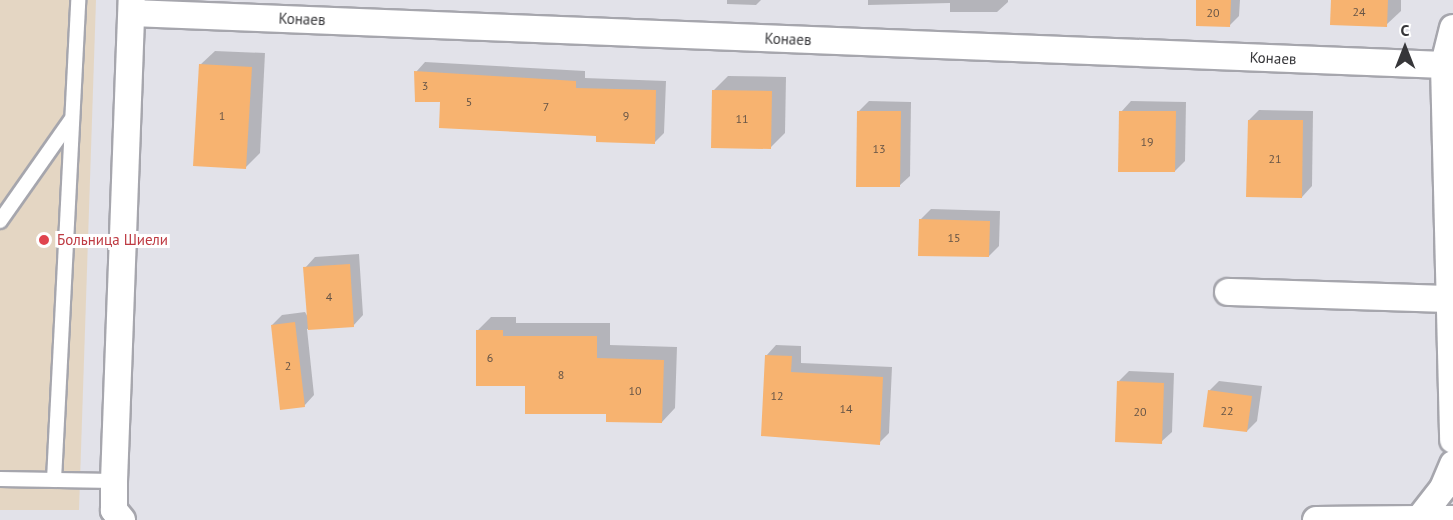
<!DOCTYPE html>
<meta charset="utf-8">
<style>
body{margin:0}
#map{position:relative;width:1453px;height:520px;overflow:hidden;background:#e2e2e9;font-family:"PT Sans",sans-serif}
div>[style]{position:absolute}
.medical>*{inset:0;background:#e4d6c3}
.shadow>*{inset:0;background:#0003}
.building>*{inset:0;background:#f7b370}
.roads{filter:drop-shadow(2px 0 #a6a6ad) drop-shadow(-2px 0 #a6a6ad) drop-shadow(0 2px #a6a6ad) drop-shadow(0 -2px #a6a6ad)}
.service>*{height:14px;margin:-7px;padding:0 7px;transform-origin:7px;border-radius:7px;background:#fff}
.minor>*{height:26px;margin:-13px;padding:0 13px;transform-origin:13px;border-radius:13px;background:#fff}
.dots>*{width:16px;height:16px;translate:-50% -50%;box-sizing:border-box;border:3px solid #fff;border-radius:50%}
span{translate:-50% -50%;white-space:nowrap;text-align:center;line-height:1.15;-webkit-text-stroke:6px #fff;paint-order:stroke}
.number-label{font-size:12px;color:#665547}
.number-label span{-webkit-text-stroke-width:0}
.street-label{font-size:15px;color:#363639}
.health-label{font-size:15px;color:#be3a42}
.left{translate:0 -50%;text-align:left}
.north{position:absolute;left:1375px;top:18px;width:60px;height:60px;-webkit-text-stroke:4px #fff;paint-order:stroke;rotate:0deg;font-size:16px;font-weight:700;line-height:24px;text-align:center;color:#363639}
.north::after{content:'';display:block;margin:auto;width:21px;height:27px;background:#363639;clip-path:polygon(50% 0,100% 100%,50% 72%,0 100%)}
</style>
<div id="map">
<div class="medical">
<div style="clip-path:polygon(0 0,96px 0,79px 510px,0 510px)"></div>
</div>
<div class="shadow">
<div style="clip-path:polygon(727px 0,761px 0,756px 5px,727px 4px)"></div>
<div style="clip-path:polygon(868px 0,1008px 0,1008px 2px,997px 12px,950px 12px,950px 3px,868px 5px)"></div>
<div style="clip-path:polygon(1198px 0,1240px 0,1239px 16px,1229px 26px)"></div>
<div style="clip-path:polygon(1333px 0,1401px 0,1401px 11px,1386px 25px)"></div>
<div style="clip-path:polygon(215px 51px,265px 53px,260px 153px,245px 168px,200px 65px)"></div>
<div style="clip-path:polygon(425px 62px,585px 71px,585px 78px,666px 81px,664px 133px,654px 143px,441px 100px,416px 72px)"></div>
<div style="clip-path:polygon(728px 76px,786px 77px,785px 133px,770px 148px,714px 90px)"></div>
<div style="clip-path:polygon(869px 101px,911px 102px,910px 176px,899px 186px,858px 112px)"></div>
<div style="clip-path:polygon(1131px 101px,1186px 102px,1185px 161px,1175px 171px,1121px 112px)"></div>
<div style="clip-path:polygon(1259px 110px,1313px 111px,1312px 186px,1302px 197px,1249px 120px)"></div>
<div style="clip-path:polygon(931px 209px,1000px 211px,999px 246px,989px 256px,920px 220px)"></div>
<div style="clip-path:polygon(359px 254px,363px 315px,353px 326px,307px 329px,314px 395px,304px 406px,272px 325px,282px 315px,305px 312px,309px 319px,305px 268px,315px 257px)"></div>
<div style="clip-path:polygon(491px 317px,516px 317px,516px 323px,610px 323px,610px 345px,677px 347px,675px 408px,662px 422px,607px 413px,526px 385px,477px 331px)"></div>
<div style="clip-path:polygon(776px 345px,801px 346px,801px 363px,892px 367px,889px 433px,879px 443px,766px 356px)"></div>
<div style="clip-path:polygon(1129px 371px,1174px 373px,1172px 432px,1161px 442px,1119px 381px)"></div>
<div style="clip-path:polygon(1219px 381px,1262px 386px,1257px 421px,1247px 431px,1209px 391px)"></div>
</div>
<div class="building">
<div style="clip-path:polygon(1196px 0,1231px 0,1230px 27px,1196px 26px)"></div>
<div style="clip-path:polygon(1331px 0,1388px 0,1387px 27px,1330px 25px)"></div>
<div style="clip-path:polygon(199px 64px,252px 67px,246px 169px,193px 166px)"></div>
<div style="clip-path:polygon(414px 71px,576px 81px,576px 88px,656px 90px,655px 144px,596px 142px,596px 136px,439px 128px,440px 102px,415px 102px)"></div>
<div style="clip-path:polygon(712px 90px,772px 91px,771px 149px,711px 148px)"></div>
<div style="clip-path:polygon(857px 111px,901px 111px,900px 187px,856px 187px)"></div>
<div style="clip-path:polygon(1119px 111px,1176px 111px,1175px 172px,1118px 172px)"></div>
<div style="clip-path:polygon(1248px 120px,1303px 120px,1302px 198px,1246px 197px)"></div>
<div style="clip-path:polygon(919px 219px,990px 221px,989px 257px,918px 256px)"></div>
<div style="clip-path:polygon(350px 264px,354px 327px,308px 330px,303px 267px)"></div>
<div style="clip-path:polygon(295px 322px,305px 407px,280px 410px,271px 325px)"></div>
<div style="clip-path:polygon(476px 330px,503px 330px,503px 336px,597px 336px,597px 358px,664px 360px,662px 423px,606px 422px,606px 414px,525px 414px,525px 386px,476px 386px)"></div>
<div style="clip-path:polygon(765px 355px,792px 356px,791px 372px,883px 377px,880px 445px,761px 436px)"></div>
<div style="clip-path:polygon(1117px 381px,1164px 383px,1162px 444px,1115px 442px)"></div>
<div style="clip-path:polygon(1208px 390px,1252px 396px,1247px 432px,1203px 427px)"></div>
</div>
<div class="roads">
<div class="service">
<div style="left:0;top:221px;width:123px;rotate:-54.9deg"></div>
<div style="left:0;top:479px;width:114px;rotate:1deg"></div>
<div style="left:54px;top:480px;width:481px;rotate:-87.1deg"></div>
</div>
<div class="minor">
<div style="left:132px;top:13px;width:1313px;rotate:2.27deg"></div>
<div style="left:1453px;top:28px;width:38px;rotate:104deg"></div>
<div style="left:1444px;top:65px;width:375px;rotate:88.6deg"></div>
<div style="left:1228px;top:292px;width:222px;rotate:1.8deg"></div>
<div style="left:1419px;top:519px;width:34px"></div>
<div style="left:122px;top:520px;width:13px;rotate:-129deg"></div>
<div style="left:114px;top:510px;width:29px;rotate:-90deg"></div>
<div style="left:114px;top:481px;width:481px;rotate:-87.9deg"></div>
<div style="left:1316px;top:520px;width:103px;rotate:-0.6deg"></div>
<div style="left:1419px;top:519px;width:39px;rotate:-52deg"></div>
<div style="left:1443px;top:488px;width:26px;rotate:-67deg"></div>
</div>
</div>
<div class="dots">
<div style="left:44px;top:240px;background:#e0444e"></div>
</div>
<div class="number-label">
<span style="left:1359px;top:12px">24</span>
<span style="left:1213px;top:13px">20</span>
<span style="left:425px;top:86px">3</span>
<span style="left:469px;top:102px">5</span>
<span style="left:546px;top:107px">7</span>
<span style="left:222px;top:116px">1</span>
<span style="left:626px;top:116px">9</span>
<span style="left:742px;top:119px">11</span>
<span style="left:1147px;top:142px">19</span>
<span style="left:879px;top:149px">13</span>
<span style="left:1275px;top:159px">21</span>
<span style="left:954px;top:238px">15</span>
<span style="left:329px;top:297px">4</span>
<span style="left:490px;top:358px">6</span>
<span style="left:288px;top:366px">2</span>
<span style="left:561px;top:375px">8</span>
<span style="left:635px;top:391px">10</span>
<span style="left:777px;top:396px">12</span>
<span style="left:846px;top:409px">14</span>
<span style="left:1227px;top:411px">22</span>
<span style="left:1140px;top:412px">20</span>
</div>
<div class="street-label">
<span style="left:302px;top:19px;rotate:2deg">Конаев</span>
<span style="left:788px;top:39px;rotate:2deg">Конаев</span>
<span style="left:1273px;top:58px;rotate:2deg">Конаев</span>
</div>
<div class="health-label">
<span class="left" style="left:57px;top:240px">Больница Шиели</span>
</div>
<div class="north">С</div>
</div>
